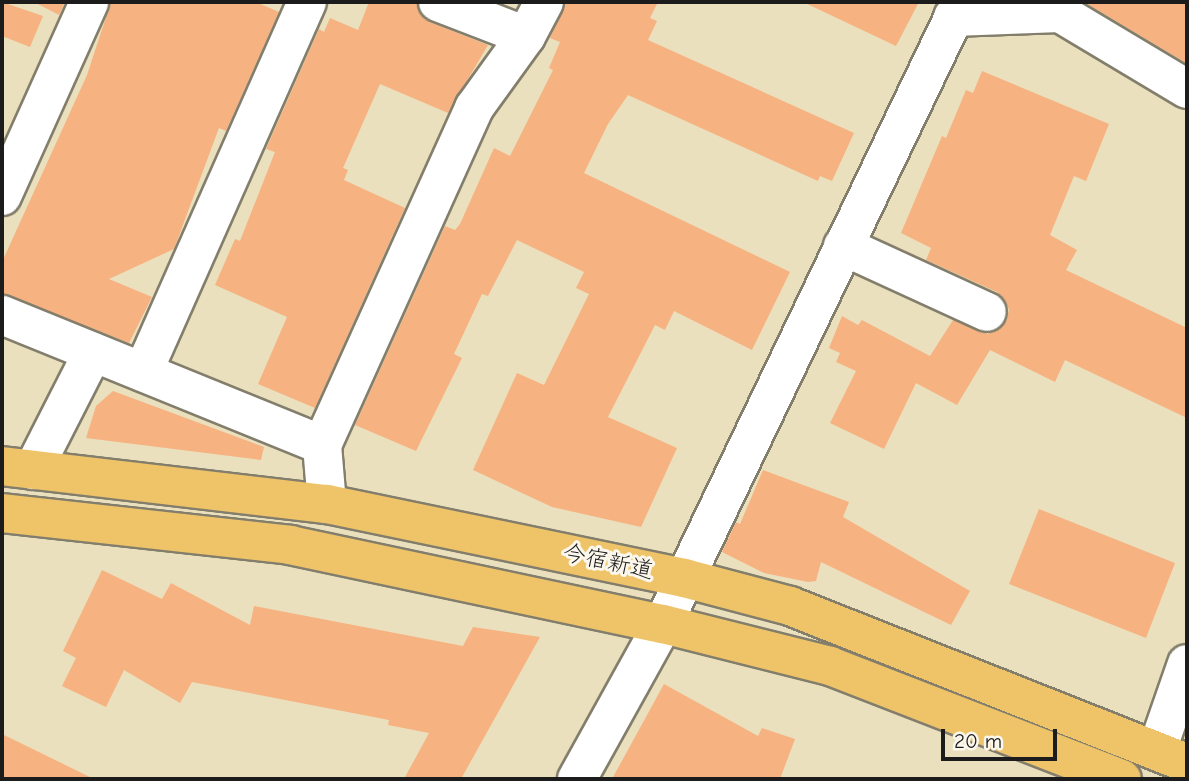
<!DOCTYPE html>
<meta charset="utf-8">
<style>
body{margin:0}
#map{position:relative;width:1189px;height:781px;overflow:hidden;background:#eae0bd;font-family:"Comic Neue","Klee One",sans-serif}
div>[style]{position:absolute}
.building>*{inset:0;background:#f6b281}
.roads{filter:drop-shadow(2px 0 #837e6c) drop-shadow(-2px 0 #837e6c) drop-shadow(0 2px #837e6c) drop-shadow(0 -2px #837e6c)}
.minor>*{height:38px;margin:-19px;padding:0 19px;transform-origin:19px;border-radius:19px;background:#fff}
.highway>*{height:38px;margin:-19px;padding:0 19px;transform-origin:19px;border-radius:19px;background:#efc469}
span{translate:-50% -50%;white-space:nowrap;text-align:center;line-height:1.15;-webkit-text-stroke:6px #fbf7ec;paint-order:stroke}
.street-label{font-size:23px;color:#1c1c1c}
.frame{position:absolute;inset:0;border:4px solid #1c1c1c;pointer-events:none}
.scale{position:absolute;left:941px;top:729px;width:116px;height:32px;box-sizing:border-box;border:4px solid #1c1c1c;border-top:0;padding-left:9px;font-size:21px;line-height:24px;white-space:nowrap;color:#1c1c1c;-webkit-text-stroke:5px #fbf7ec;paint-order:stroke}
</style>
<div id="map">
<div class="building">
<div style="clip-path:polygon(2px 2px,43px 16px,30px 47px,2px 36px)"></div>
<div style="clip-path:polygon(34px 2px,65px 2px,59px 15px)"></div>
<div style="clip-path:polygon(111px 2px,256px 2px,279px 12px,226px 131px,219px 128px,174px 249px,109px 279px,152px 297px,129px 343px,2px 294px,2px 262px,87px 75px)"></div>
<div style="clip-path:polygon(369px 2px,417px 2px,421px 15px,430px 22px,488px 45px,448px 113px,380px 84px,343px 168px,348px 170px,344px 180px,405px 208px,315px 408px,258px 384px,287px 317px,215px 285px,235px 239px,240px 241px,275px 152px,266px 149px,319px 29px,324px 32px,330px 18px,358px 30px)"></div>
<div style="clip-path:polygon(566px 2px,658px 2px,650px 18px,657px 21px,648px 40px,854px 133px,832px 181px,820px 176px,818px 181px,628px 95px,608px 124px,584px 173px,790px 272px,752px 350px,674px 311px,665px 330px,655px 325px,608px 417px,677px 448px,641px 527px,552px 507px,473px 470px,517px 373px,544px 385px,589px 294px,576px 288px,584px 272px,517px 240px,488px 296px,482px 294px,454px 354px,462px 358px,416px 451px,355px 425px,445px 226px,455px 230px,460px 224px,494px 148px,510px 156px,553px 70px,549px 68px,560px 42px,550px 38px)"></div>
<div style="clip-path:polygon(803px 2px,919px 2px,896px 46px)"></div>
<div style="clip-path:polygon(1084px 2px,1187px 2px,1187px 63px,1186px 63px)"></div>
<div style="clip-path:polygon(982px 71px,1109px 124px,1086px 181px,1074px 176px,1050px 235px,1077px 250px,1066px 270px,1187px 328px,1187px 418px,1065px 360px,1055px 382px,990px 350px,957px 405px,916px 383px,884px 449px,830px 423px,856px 371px,836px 362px,840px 353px,829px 348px,842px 316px,858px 325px,862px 320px,930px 356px,953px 320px,988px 334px,1007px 320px,1009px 309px,997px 292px,926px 260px,931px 248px,901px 233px,942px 136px,946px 138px,966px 90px,973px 93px)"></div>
<div style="clip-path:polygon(113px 391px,264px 447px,261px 460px,86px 438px,96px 406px)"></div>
<div style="clip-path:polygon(763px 470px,849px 502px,843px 517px,970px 591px,951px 625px,821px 562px,816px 581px,808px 582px,764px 573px,722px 552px,736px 522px,740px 524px)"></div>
<div style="clip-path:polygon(1039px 509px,1175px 563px,1146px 638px,1009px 584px)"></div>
<div style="clip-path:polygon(102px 570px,162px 599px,171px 583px,250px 625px,254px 606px,463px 646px,473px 627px,540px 637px,461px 779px,404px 779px,429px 733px,388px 725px,389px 720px,192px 682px,180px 703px,124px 670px,106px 707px,62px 686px,76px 658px,63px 651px)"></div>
<div style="clip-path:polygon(664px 684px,758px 736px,762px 728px,795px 739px,780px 779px,612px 779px)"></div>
<div style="clip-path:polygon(2px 734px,94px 779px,2px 779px)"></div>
</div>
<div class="roads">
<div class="minor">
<div style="left:438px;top:2px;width:94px;rotate:21.1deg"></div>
<div style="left:953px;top:17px;width:107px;rotate:-2.1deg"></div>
<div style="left:1060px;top:13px;width:148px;rotate:30.9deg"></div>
<div style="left:2px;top:196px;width:213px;rotate:-65.8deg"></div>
<div style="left:843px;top:246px;width:158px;rotate:24.6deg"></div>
<div style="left:2px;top:315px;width:345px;rotate:22.1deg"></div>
<div style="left:322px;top:445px;width:59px;rotate:85.2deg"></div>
<div style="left:143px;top:372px;width:405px;rotate:-66.1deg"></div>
<div style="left:322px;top:445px;width:370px;rotate:-65.7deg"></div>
<div style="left:474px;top:108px;width:89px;rotate:-54.2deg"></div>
<div style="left:526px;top:36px;width:38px;rotate:-62deg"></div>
<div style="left:33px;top:470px;width:132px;rotate:-63deg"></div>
<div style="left:1157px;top:750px;width:91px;rotate:-70.8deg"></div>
<div style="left:577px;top:779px;width:177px;rotate:-61deg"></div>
<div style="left:663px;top:624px;width:690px;rotate:-64.4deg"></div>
</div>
<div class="highway">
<div style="left:2px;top:466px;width:327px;rotate:6.7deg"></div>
<div style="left:327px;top:504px;width:365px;rotate:11.7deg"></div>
<div style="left:684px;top:578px;width:110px;rotate:14.8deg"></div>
<div style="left:790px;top:606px;width:427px;rotate:21.6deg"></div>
<div style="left:2px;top:513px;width:290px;rotate:6.3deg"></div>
<div style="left:290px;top:545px;width:381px;rotate:12deg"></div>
<div style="left:663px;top:624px;width:172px;rotate:14.1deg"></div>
<div style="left:830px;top:666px;width:313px;rotate:21.2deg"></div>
</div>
</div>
<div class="street-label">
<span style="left:608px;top:562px;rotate:12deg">今宿新道</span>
</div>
<div class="frame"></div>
<div class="scale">20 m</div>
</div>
